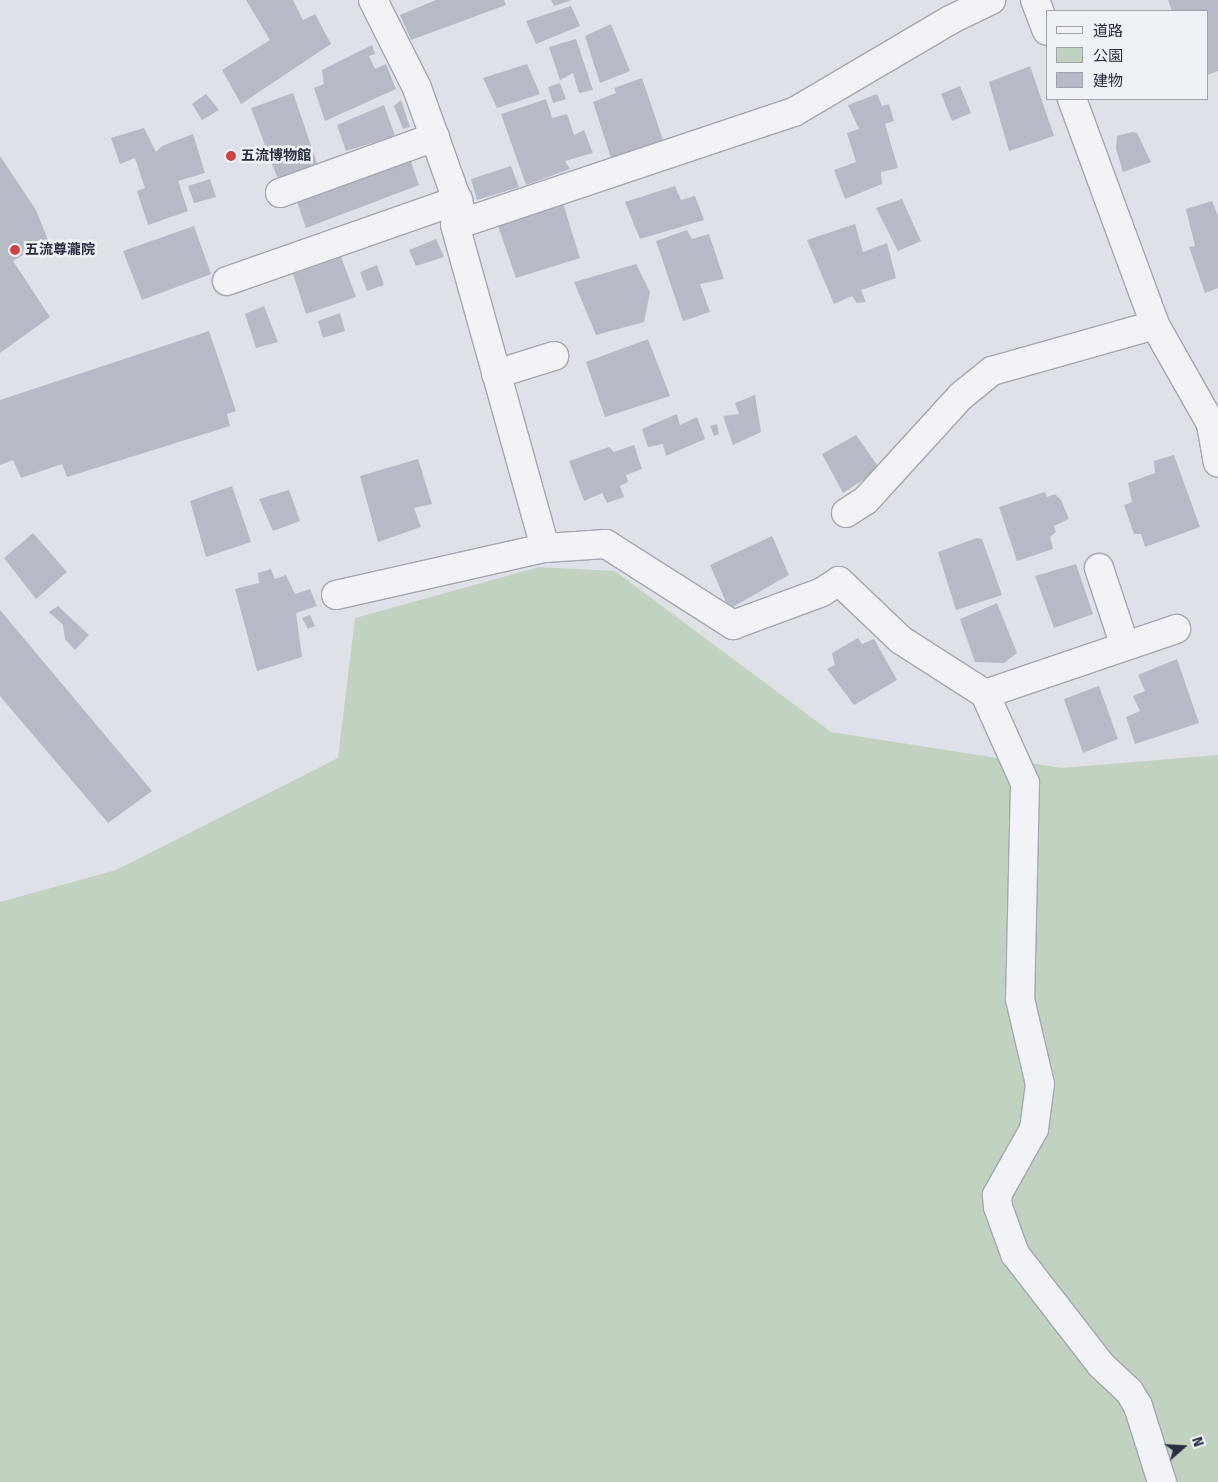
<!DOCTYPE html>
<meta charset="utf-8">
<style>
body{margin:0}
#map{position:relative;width:1218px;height:1482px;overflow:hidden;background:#dfe1e8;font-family:"Fira Sans","Noto Sans JP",sans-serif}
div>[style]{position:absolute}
.green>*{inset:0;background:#c2d2c0}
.building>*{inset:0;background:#b6bac5}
.roads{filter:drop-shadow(1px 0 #a4a7b2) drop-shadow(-1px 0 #a4a7b2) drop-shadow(0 1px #a4a7b2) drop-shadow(0 -1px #a4a7b2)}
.minor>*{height:28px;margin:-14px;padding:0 14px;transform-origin:14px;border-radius:14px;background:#f2f3f7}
.dots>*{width:14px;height:14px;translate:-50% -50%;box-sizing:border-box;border:2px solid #eef1f6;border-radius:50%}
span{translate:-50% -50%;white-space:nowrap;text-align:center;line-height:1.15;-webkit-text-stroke:5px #eef1f6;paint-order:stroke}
.poi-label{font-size:14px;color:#282d40;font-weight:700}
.left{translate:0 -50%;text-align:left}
.legend{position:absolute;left:1046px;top:10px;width:162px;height:90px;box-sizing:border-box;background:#eef1f6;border:1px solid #9fa3ad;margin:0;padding:6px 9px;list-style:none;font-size:15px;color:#282d40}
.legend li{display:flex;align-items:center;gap:10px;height:25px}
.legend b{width:25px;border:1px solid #9fa3ad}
.north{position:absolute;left:1158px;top:1422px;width:50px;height:50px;-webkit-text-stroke:4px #eef1f6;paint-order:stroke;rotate:71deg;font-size:14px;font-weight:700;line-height:20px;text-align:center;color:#282d40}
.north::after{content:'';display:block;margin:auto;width:18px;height:22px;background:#282d40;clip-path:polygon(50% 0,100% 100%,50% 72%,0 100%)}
</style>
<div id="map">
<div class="green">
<div style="clip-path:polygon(539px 567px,615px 571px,831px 732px,1062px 768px,1218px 755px,1218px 1482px,0 1482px,0 902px,116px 870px,338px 758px,355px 618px)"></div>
</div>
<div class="building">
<div style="clip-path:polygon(246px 0,293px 0,303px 20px,315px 14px,331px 44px,241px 104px,222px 70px,270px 40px)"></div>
<div style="clip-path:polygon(436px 0,504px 0,506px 5px,411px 40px,400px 15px)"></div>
<div style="clip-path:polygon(551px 0,572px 0,554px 6px)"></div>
<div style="clip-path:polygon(1168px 0,1218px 0,1218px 71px,1207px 75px,1207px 11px,1172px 11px)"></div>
<div style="clip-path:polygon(571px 6px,580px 26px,536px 44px,526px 21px)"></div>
<div style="clip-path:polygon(611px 24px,630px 71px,600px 83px,585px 36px)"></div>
<div style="clip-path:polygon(576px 39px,593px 90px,579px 93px,573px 73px,560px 80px,549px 47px)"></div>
<div style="clip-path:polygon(372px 45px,375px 54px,369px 56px,375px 69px,386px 64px,396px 89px,325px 121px,314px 88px,324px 84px,322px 70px)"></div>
<div style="clip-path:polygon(527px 64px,540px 94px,497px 108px,483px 78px)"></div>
<div style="clip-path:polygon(1030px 66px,1054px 136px,1009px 151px,989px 82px)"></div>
<div style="clip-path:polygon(642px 78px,663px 140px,611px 158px,593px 102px,616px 93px,614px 88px)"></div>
<div style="clip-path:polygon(560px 83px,566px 99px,553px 103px,548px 87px)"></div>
<div style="clip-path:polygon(960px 86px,971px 113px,952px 121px,941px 94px)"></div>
<div style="clip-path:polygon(293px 93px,319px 169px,279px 182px,251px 108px)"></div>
<div style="clip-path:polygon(206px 94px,219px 110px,202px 120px,192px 104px)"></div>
<div style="clip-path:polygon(877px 94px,882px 106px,889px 104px,894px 121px,885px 124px,898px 168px,881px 172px,882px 184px,845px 199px,834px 170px,856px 162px,847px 133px,859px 129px,848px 105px)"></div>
<div style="clip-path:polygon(546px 99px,552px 118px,567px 114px,574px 135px,584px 130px,593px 153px,565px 161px,570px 169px,526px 185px,501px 114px)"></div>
<div style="clip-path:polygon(401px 100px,410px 127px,403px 129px,394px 106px)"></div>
<div style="clip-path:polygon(384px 105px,395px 136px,346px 151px,337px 125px)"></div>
<div style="clip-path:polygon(144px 128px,156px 152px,162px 146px,193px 134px,205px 173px,178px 181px,188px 211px,148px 225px,137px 191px,145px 188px,135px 158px,120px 164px,111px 138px)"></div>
<div style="clip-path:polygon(1132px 132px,1137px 133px,1151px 162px,1123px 172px,1116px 149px,1117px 136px)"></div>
<div style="clip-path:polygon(0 156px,36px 210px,48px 240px,13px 261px,50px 317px,0 353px)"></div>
<div style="clip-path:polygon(409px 156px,419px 185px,306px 228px,296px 199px)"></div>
<div style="clip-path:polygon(511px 166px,519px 187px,477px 200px,471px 179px)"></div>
<div style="clip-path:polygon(210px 179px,216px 197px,194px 203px,188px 186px)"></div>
<div style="clip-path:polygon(675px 186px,681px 200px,695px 196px,704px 220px,640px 239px,625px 202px)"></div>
<div style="clip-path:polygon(902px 199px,921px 241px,898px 251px,876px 208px)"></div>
<div style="clip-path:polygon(562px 200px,580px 258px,516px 278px,497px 223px)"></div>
<div style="clip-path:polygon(1212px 201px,1218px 216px,1218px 288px,1205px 293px,1189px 247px,1195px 246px,1186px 209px)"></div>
<div style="clip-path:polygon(855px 224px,863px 252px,887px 243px,896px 278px,861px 290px,866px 302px,857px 303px,852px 296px,834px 304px,807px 240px)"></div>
<div style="clip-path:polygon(194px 226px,211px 274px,142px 300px,123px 251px)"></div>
<div style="clip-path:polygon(687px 230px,692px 239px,709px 234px,724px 279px,700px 284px,710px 312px,683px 321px,656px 241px)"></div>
<div style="clip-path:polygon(436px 239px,444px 257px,416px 266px,409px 250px)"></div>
<div style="clip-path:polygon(341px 257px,356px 297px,306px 314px,293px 274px)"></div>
<div style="clip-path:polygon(636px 264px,650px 292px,644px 322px,596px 335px,574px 282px)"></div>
<div style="clip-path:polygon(377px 265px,384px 285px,367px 291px,360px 272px)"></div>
<div style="clip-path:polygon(264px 306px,278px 342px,256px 348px,245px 314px)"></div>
<div style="clip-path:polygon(340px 313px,345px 331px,323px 338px,318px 321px)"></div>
<div style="clip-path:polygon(209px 331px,236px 411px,227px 414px,230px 426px,67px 477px,62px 464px,21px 478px,13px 460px,0 465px,0 400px)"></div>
<div style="clip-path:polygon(648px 339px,670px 396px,605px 417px,586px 362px)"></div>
<div style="clip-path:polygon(755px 395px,761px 432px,733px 445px,723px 416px,739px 414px,735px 403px)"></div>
<div style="clip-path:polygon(677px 414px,680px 425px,697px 417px,705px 439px,666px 456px,663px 444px,648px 447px,642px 429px)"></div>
<div style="clip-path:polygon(717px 424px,719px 434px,714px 436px,710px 426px)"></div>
<div style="clip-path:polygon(856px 435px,880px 469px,843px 493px,822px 454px)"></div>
<div style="clip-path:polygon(634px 445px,642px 469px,626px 475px,628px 482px,620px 486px,624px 497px,607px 503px,602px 493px,584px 501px,569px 461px,609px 447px,614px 452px)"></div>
<div style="clip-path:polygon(1174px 455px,1200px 527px,1145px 547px,1141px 534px,1134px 534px,1124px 505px,1132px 502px,1128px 483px,1155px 473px,1154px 461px)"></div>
<div style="clip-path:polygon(418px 459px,432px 504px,414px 508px,421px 527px,378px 542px,360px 476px)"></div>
<div style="clip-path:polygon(232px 486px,251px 542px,206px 557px,190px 501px)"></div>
<div style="clip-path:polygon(289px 490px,300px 521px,273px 531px,259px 499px)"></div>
<div style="clip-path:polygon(1045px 492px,1047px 497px,1055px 494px,1061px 500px,1069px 519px,1054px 526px,1056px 532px,1050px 537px,1053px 549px,1017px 561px,999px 507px)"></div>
<div style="clip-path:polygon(33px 533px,67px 572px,36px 599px,4px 558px)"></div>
<div style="clip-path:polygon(772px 536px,789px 575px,729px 609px,710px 565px)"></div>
<div style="clip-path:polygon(977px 538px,982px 539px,1002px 595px,956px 610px,938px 552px)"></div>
<div style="clip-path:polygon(1076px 564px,1093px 614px,1054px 628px,1035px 576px)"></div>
<div style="clip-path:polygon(271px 569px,275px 579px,286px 575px,295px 594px,310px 589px,317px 606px,296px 613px,302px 657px,257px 671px,235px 589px,259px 583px,258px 573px)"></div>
<div style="clip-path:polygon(997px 603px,1017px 653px,1004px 663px,975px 662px,960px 619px)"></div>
<div style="clip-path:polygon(58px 606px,89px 635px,75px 650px,65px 639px,63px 625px,49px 612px)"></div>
<div style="clip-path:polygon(0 610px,152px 791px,108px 823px,0 696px)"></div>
<div style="clip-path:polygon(310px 615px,315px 626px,308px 629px,302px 618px)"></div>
<div style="clip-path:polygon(858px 638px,862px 644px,874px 639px,897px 680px,854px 705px,827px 669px,835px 665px,832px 653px)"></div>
<div style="clip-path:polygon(1177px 659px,1199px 723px,1135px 744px,1126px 717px,1140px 711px,1133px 696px,1145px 691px,1138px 675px)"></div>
<div style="clip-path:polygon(1099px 686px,1118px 739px,1083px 753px,1064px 699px)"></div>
</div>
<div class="roads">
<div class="minor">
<div style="left:373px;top:0;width:98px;rotate:63.4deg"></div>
<div style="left:417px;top:88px;width:142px;rotate:70.3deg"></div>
<div style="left:465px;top:222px;width:347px;rotate:-18.5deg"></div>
<div style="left:794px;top:112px;width:181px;rotate:-30.5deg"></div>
<div style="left:950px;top:20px;width:46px;rotate:-26deg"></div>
<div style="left:1035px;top:0;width:33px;rotate:69deg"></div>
<div style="left:1072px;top:99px;width:241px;rotate:69.8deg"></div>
<div style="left:1155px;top:325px;width:114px;rotate:60.5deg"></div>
<div style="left:1211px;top:424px;width:39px;rotate:80deg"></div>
<div style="left:280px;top:193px;width:165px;rotate:-19.9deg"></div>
<div style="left:465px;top:222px;width:10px;rotate:163deg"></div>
<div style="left:455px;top:225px;width:335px;rotate:74.4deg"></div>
<div style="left:227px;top:281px;width:245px;rotate:-19.3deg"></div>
<div style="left:496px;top:374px;width:61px;rotate:-17.2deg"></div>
<div style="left:846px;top:513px;width:24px;rotate:-33deg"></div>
<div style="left:866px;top:500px;width:141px;rotate:-47.6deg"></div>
<div style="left:961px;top:396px;width:40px;rotate:-39deg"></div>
<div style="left:992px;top:371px;width:169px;rotate:-15.8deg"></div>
<div style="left:1099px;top:568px;width:82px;rotate:71.6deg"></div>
<div style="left:336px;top:595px;width:214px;rotate:-12.7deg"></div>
<div style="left:545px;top:548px;width:61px;rotate:-3.8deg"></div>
<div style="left:606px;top:544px;width:151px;rotate:32.5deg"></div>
<div style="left:733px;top:625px;width:95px;rotate:-20.3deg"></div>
<div style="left:822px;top:592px;width:20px;rotate:-33deg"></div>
<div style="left:839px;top:581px;width:86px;rotate:43.6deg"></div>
<div style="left:901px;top:640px;width:100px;rotate:32.7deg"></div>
<div style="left:985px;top:694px;width:98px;rotate:65.8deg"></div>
<div style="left:1025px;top:783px;width:216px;rotate:91.3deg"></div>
<div style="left:1020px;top:999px;width:87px;rotate:76.8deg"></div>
<div style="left:1040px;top:1084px;width:45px;rotate:97.6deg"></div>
<div style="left:1034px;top:1129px;width:76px;rotate:119.3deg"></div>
<div style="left:997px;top:1195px;width:12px;rotate:85deg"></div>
<div style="left:998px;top:1207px;width:50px;rotate:70.1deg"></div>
<div style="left:1015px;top:1254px;width:140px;rotate:52.2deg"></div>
<div style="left:1101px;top:1365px;width:38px;rotate:43deg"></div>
<div style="left:1129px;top:1391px;width:17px;rotate:59deg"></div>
<div style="left:1138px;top:1406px;width:80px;rotate:72.5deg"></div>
<div style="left:985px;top:694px;width:202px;rotate:-18.8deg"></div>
</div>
</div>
<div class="dots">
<div style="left:231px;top:156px;background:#cf4244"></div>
<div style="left:15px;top:250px;background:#cf4244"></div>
</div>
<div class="poi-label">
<span class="left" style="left:241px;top:156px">五流博物館</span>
<span class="left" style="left:25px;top:250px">五流尊瀧院</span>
</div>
<ul class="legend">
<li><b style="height:6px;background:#f2f3f7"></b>道路</li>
<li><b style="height:14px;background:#c2d2c0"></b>公園</li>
<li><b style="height:14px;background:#b6bac5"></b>建物</li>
</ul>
<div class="north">N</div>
</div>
